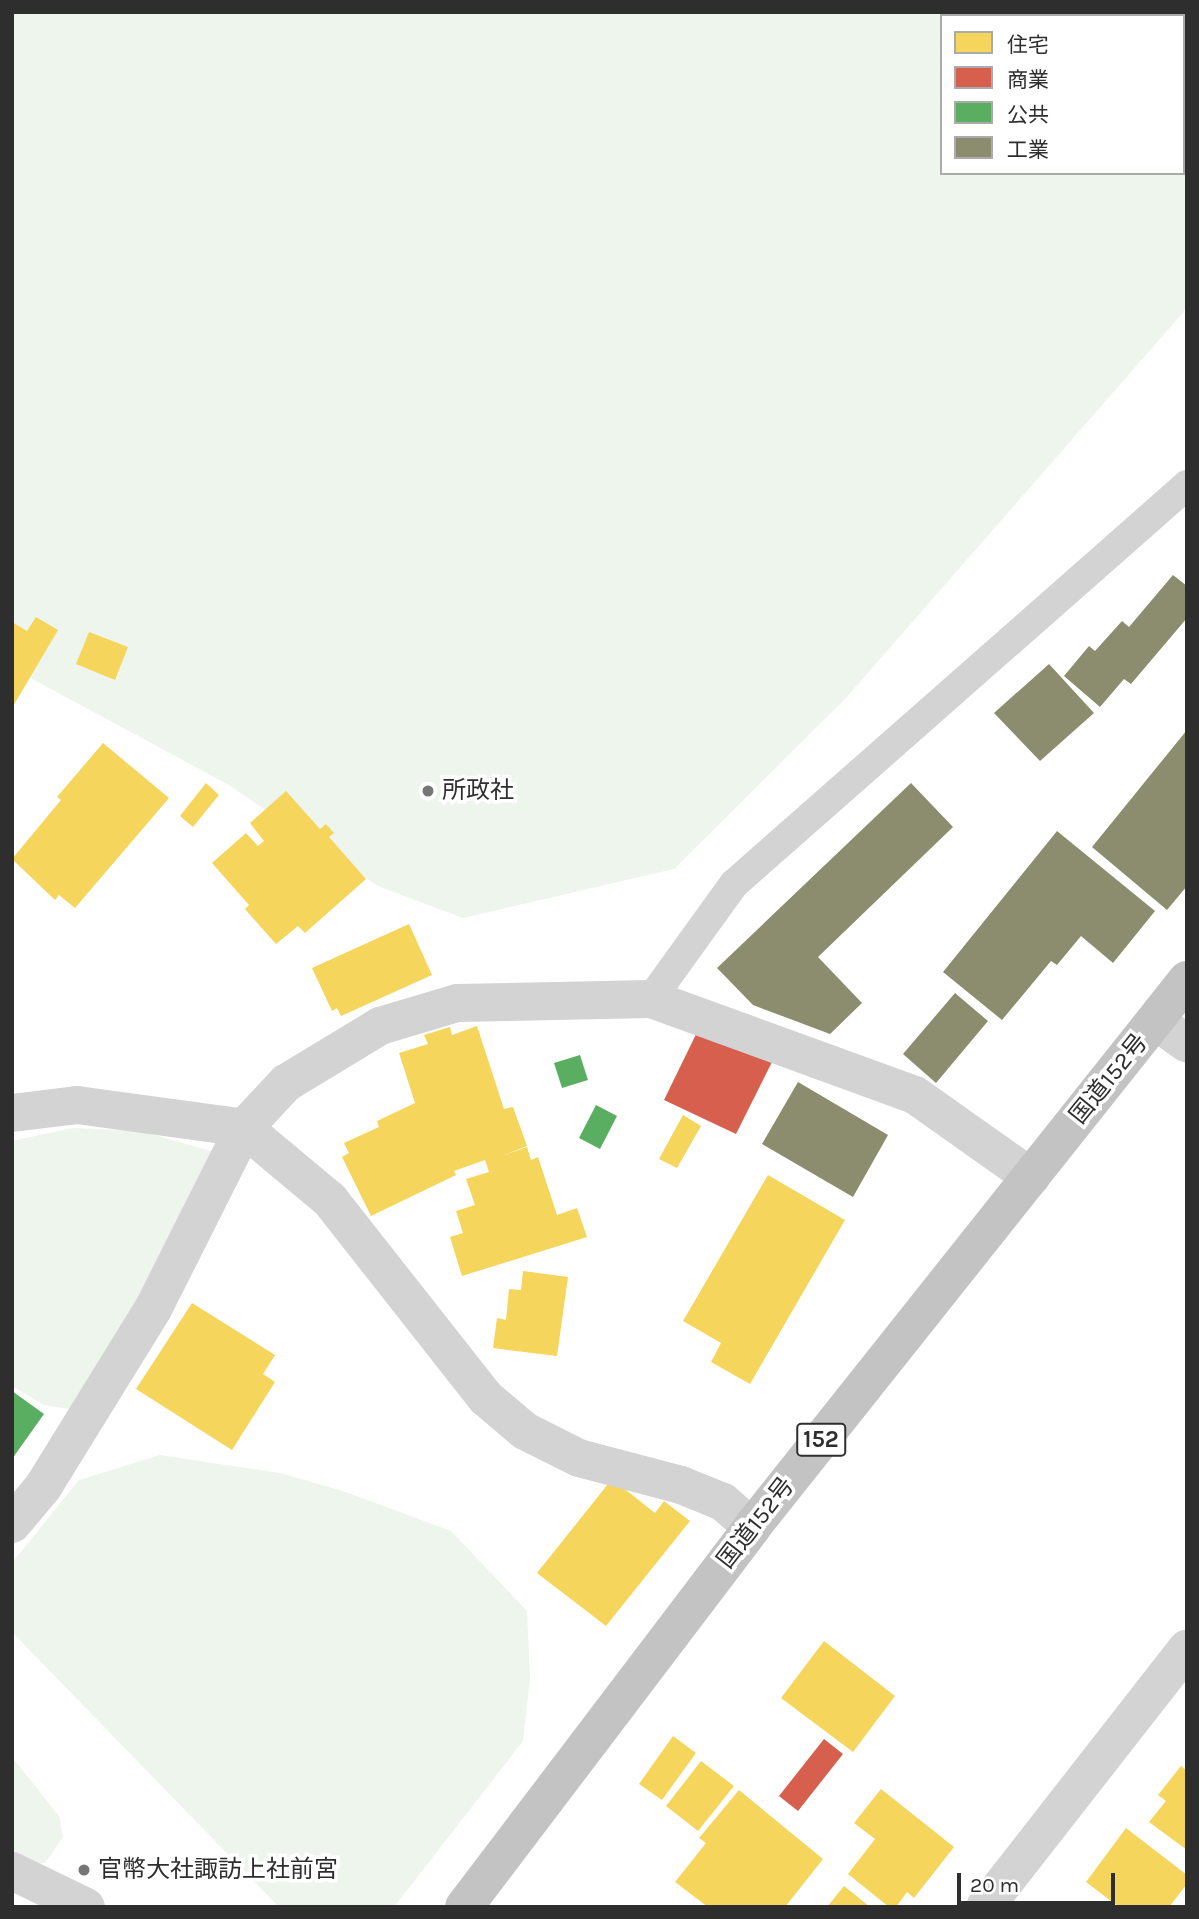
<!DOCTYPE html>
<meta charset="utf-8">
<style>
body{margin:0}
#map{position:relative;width:1199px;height:1919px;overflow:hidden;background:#fff;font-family:Karla,"Noto Sans JP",sans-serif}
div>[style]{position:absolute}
.green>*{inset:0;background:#eef5ec}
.homes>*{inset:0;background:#f6d55c}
.shops>*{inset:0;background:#d6604d}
.public>*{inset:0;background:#5aae61}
.industry>*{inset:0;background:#8c8c6e}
.service>*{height:30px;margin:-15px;padding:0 15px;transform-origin:15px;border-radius:15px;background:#d3d3d3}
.minor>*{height:38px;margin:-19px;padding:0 19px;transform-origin:19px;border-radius:19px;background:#d3d3d3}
.trunk>*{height:38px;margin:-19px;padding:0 19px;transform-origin:19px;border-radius:19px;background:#c3c3c3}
.dots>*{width:19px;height:19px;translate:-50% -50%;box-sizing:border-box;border:4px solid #fff;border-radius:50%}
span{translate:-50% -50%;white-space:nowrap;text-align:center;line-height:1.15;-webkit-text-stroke:7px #fff;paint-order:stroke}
.shield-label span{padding:2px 5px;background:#fff;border:2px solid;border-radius:5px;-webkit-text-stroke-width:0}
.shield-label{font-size:23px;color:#2e2e2e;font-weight:700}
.poi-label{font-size:24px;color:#2e2e2e}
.left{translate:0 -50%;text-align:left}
.street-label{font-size:24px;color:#2e2e2e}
.frame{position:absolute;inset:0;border:14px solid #2e2e2e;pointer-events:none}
.legend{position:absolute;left:940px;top:14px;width:245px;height:161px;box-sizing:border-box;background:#fff;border:2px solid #ababab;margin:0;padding:9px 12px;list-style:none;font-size:21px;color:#2e2e2e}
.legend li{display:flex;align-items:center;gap:14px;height:35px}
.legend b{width:35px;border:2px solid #ababab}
.scale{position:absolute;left:957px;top:1873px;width:158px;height:32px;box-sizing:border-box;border:4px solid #2e2e2e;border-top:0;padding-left:9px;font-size:21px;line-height:24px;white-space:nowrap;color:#2e2e2e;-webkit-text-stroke:5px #fff;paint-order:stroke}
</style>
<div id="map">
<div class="green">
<div style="clip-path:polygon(evenodd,12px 12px,1187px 12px,1187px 308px,845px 699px,674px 869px,463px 918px,378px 886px,227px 784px,12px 668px,12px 12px,942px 16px,1183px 16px,1183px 173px,942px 173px,942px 16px)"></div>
<div style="clip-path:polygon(73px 1128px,141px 1131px,214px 1152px,131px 1312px,69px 1409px,44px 1405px,12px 1386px,12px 1141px)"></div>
<div style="clip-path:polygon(160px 1455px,280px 1473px,346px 1492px,451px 1531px,527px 1611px,530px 1679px,523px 1741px,394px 1907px,279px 1907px,12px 1632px,12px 1563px,79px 1480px)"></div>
<div style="clip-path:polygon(12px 1757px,59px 1816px,63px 1837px,45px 1863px,26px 1864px,12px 1859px)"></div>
</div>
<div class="homes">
<div style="clip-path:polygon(36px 617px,58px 630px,12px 708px,12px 622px,27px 631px)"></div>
<div style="clip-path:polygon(89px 632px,128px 647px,115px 680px,76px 664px)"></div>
<div style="clip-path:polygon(103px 743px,169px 798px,75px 908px,59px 895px,55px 900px,12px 859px,61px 800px,57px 797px)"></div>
<div style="clip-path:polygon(206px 783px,219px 795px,193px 827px,180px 816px)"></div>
<div style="clip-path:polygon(286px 791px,320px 829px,326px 824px,334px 833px,329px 837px,366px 879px,305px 933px,298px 926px,276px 944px,245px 909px,249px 905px,212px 863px,246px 833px,258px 846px,264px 841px,250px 823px)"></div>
<div style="clip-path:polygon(409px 924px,432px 975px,341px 1016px,337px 1008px,332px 1011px,312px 968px)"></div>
<div style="clip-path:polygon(477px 1026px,504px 1109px,513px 1107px,527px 1146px,502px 1156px,527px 1147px,531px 1160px,538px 1157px,557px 1215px,577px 1208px,587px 1237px,462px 1276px,450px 1237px,463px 1233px,456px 1211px,475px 1205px,466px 1179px,489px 1172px,485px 1160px,454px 1171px,456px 1175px,371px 1216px,342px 1157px,349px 1153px,344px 1143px,379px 1127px,377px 1121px,415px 1103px,399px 1053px,428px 1044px,424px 1035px,450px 1027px,452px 1035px)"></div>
<div style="clip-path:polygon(683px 1115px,701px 1126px,677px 1168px,659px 1159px)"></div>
<div style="clip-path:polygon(768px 1175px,845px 1220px,750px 1384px,711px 1362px,721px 1343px,683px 1321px)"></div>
<div style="clip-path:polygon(523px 1271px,568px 1277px,557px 1356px,493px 1348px,497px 1318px,506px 1320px,509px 1289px,521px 1290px)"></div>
<div style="clip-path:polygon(192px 1303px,275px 1355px,263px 1374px,275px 1382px,232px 1450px,136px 1389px)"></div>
<div style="clip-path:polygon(612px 1479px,655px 1513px,664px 1501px,690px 1521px,606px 1626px,537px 1573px)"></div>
<div style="clip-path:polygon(824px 1641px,895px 1696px,853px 1752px,781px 1698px)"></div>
<div style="clip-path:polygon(673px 1736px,696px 1753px,662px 1800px,639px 1784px)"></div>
<div style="clip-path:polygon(701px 1761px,734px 1786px,698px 1831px,666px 1806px)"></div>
<div style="clip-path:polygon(1181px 1766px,1187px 1771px,1187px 1850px,1149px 1822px,1166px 1801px,1158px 1795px)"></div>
<div style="clip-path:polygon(881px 1789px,954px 1847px,914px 1898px,907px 1892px,896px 1907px,889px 1907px,848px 1874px,875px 1839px,854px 1823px)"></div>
<div style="clip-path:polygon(739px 1790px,823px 1859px,785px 1907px,708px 1907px,675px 1882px,706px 1843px,699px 1838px)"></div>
<div style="clip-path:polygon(1126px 1828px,1187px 1875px,1187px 1884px,1169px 1907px,1119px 1907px,1086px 1882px)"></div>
<div style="clip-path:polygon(844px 1886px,870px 1907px,827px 1907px)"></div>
</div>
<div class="shops">
<div style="clip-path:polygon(702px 1022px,775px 1056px,736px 1134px,664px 1100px)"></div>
<div style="clip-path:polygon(824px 1739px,843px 1754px,798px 1811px,779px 1796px)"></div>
</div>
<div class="public">
<div style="clip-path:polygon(580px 1055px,588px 1080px,562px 1088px,554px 1063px)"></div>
<div style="clip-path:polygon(596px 1105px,617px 1116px,600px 1149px,579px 1138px)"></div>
<div style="clip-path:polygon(12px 1391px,44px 1414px,12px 1459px)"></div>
</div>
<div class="industry">
<div style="clip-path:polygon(1173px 575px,1187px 586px,1187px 618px,1131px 684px,1124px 679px,1100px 707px,1064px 676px,1089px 646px,1095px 651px,1122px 621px,1129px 627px)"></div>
<div style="clip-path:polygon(1049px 664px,1094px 713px,1040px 761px,994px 713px)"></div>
<div style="clip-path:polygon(1187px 730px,1187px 886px,1167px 910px,1092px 847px)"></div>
<div style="clip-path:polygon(911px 783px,953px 827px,818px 957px,862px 1003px,830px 1034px,753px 1005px,717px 968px)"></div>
<div style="clip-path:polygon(1057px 831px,1155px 911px,1113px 963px,1081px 936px,1057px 965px,1051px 961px,1002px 1020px,943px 972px)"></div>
<div style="clip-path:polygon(955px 993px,988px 1021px,936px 1083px,903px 1054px)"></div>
<div style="clip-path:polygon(798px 1082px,888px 1135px,853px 1197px,762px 1144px)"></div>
</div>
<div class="service">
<div style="left:651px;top:999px;width:142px;rotate:-54.2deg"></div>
<div style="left:734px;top:884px;width:604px;rotate:-41.37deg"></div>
</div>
<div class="minor">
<div style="left:1155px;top:1021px;width:39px;rotate:35deg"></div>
<div style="left:12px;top:1113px;width:65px;rotate:-7deg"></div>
<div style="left:77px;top:1105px;width:169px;rotate:7.8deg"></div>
<div style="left:244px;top:1128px;width:112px;rotate:39.9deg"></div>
<div style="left:330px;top:1200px;width:252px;rotate:51.8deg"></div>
<div style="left:486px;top:1398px;width:51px;rotate:40.2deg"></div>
<div style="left:525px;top:1431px;width:60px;rotate:26.6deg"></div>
<div style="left:579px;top:1458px;width:106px;rotate:14.8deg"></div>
<div style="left:681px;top:1485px;width:45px;rotate:22deg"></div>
<div style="left:723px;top:1502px;width:38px;rotate:41deg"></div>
<div style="left:12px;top:1524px;width:48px;rotate:-50deg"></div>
<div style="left:43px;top:1487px;width:209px;rotate:-58.3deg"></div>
<div style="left:153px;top:1309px;width:203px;rotate:-63.3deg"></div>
<div style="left:244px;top:1128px;width:62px;rotate:-47deg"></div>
<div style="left:286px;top:1083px;width:110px;rotate:-31.2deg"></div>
<div style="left:380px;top:1026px;width:80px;rotate:-16.6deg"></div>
<div style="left:457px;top:1003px;width:194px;rotate:-1.2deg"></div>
<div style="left:651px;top:999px;width:281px;rotate:20deg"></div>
<div style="left:915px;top:1095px;width:142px;rotate:35.3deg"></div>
<div style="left:12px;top:1871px;width:82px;rotate:25.9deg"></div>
<div style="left:985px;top:1907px;width:328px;rotate:-52deg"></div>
</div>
<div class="trunk">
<div style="left:464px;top:1907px;width:477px;rotate:-52.8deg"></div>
<div style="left:752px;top:1527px;width:699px;rotate:-51.51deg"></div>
</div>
<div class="dots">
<div style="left:428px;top:791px;background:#777"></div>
<div style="left:84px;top:1870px;background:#777"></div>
</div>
<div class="shield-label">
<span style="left:821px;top:1440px">152</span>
</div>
<div class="poi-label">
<span class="left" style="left:442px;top:791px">所政社</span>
<span class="left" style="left:98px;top:1870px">官幣大社諏訪上社前宮</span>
</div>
<div class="street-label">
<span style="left:1109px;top:1079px;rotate:-51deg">国道152号</span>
<span style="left:756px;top:1523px;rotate:-52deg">国道152号</span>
</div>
<div class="frame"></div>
<ul class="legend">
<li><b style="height:19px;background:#f6d55c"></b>住宅</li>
<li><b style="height:19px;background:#d6604d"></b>商業</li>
<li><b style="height:19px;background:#5aae61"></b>公共</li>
<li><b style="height:19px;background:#8c8c6e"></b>工業</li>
</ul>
<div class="scale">20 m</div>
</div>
